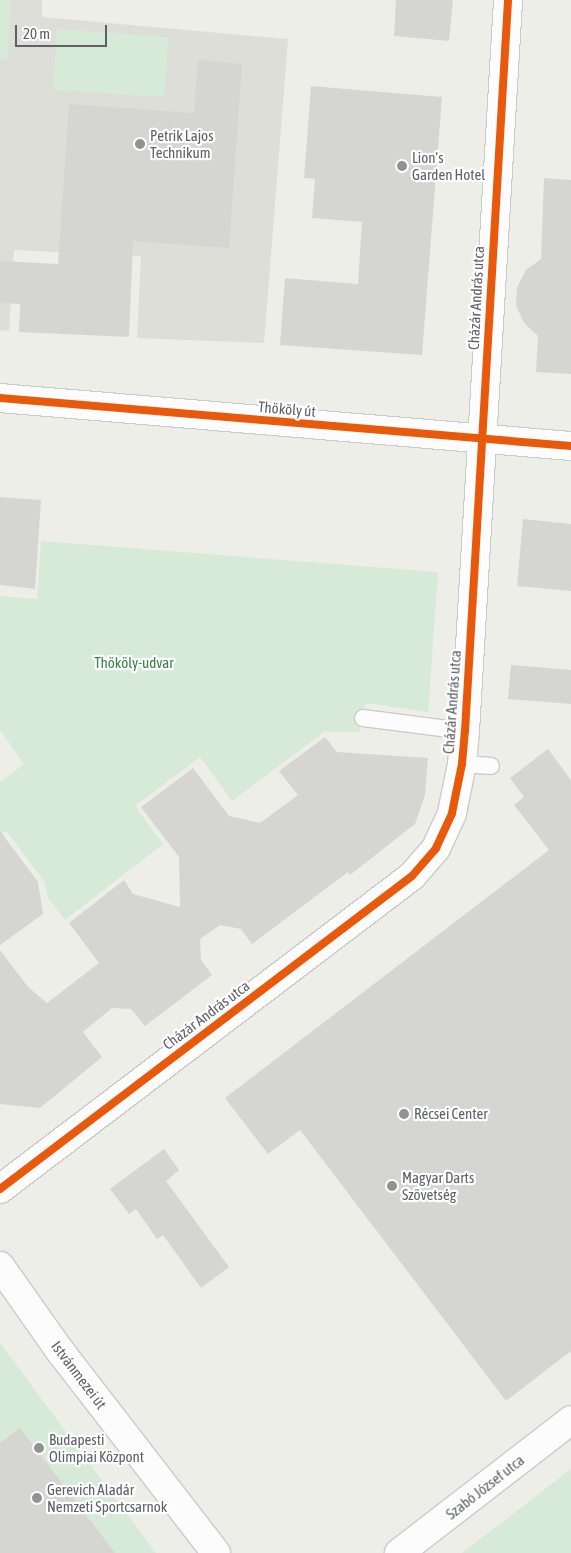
<!DOCTYPE html>
<meta charset="utf-8">
<style>
body{margin:0}
#map{position:relative;width:571px;height:1553px;overflow:hidden;background:#eeeee9;font-family:"Asap Condensed",sans-serif}
div>[style]{position:absolute}
.education>*{inset:0;background:#deded8}
.green>*{inset:0;background:#d7ead8}
.building>*{inset:0;background:#d5d5d2}
.roads{filter:drop-shadow(1px 0 #cbcbcb) drop-shadow(-1px 0 #cbcbcb) drop-shadow(0 1px #cbcbcb) drop-shadow(0 -1px #cbcbcb)}
.lane>*{height:16px;margin:-8px;padding:0 8px;transform-origin:8px;border-radius:8px;background:#fcfcfc}
.street>*{height:28px;margin:-14px;padding:0 14px;transform-origin:14px;border-radius:14px;background:#fcfcfc}
.secondary>*{height:28px;margin:-14px;padding:0 14px;transform-origin:14px;border-radius:14px;background:#fcfcfc}
.cycleway>*{height:8px;margin:-4px;padding:0 4px;transform-origin:4px;border-radius:4px;background:#e8590c}
.dots>*{width:14px;height:14px;translate:-50% -50%;box-sizing:border-box;border:2px solid #fff;border-radius:50%}
span{translate:-50% -50%;white-space:nowrap;text-align:center;line-height:1.15;-webkit-text-stroke:4.5px #fff;paint-order:stroke}
.poi-label{font-size:15px;color:#5f6167}
.left{translate:0 -50%;text-align:left}
.street-label{font-size:15px;color:#5f6167}
.park-label{font-size:15px;color:#388546}
.scale{position:absolute;left:15px;top:25px;width:92px;height:22px;box-sizing:border-box;border:2px solid #5f6167;border-top:0;padding-left:6px;font-size:15px;line-height:18px;white-space:nowrap;color:#5f6167;-webkit-text-stroke:4px #fff;paint-order:stroke}
</style>
<div id="map">
<div class="education">
<div style="clip-path:polygon(0 0,42px 0,42px 17px,288px 39px,264px 343px,137px 338px,141px 256px,14px 250px,9px 331px,0 330px)"></div>
</div>
<div class="green">
<div style="clip-path:polygon(0 0,11px 0,7px 60px,0 59px)"></div>
<div style="clip-path:polygon(57px 29px,168px 37px,164px 97px,53px 90px)"></div>
<div style="clip-path:polygon(41px 541px,438px 572px,428px 712px,366px 703px,359px 732px,324px 732px,232px 801px,200px 757px,135px 806px,163px 844px,65px 920px,48px 898px,44px 881px,6px 831px,0 835px,0 782px,24px 764px,0 730px,0 596px,37px 599px)"></div>
<div style="clip-path:polygon(0 1343px,156px 1553px,0 1553px)"></div>
<div style="clip-path:polygon(571px 1469px,571px 1553px,462px 1553px)"></div>
</div>
<div class="building">
<div style="clip-path:polygon(396px 0,453px 0,449px 41px,394px 36px)"></div>
<div style="clip-path:polygon(198px 60px,242px 64px,229px 248px,133px 241px,129px 337px,19px 332px,20px 304px,0 303px,0 261px,58px 264px,69px 104px,194px 113px)"></div>
<div style="clip-path:polygon(311px 86px,442px 97px,422px 355px,280px 345px,285px 278px,358px 284px,362px 222px,312px 218px,315px 179px,304px 178px)"></div>
<div style="clip-path:polygon(544px 178px,571px 180px,571px 374px,536px 372px,538px 336px,524px 323px,516px 306px,517px 287px,526px 270px,541px 259px)"></div>
<div style="clip-path:polygon(0 497px,41px 500px,35px 589px,0 585px)"></div>
<div style="clip-path:polygon(523px 519px,571px 524px,571px 591px,517px 586px)"></div>
<div style="clip-path:polygon(511px 665px,571px 670px,571px 704px,508px 699px)"></div>
<div style="clip-path:polygon(325px 737px,337px 752px,428px 758px,425px 795px,415px 824px,350px 875px,348px 872px,252px 944px,241px 929px,220px 925px,200px 939px,201px 960px,212px 975px,145px 1026px,131px 1009px,112px 1008px,83px 1032px,102px 1057px,40px 1108px,0 1104px,0 950px,28px 987px,47px 1003px,99px 963px,69px 923px,124px 880px,133px 894px,180px 907px,179px 857px,141px 807px,193px 768px,229px 816px,260px 823px,298px 795px,279px 771px)"></div>
<div style="clip-path:polygon(548px 749px,571px 780px,571px 1351px,506px 1401px,300px 1130px,268px 1154px,225px 1098px,549px 850px,514px 805px,524px 797px,510px 778px)"></div>
<div style="clip-path:polygon(0 831px,38px 882px,43px 914px,0 945px)"></div>
<div style="clip-path:polygon(164px 1149px,179px 1170px,166px 1181px,229px 1267px,201px 1288px,163px 1235px,157px 1239px,136px 1209px,129px 1214px,110px 1189px)"></div>
<div style="clip-path:polygon(20px 1428px,115px 1553px,0 1553px,0 1443px)"></div>
</div>
<div class="roads">
<div class="lane">
<div style="left:363px;top:718px;width:103px;rotate:7.3deg"></div>
<div style="left:462px;top:764px;width:29px;rotate:4deg"></div>
</div>
<div class="street">
<div style="left:0;top:1189px;width:517px;rotate:-37.22deg"></div>
<div style="left:412px;top:876px;width:37px;rotate:-49deg"></div>
<div style="left:436px;top:848px;width:38px;rotate:-65deg"></div>
<div style="left:452px;top:813px;width:50px;rotate:-78.5deg"></div>
<div style="left:462px;top:764px;width:33px;rotate:-85deg"></div>
<div style="left:465px;top:731px;width:732px;rotate:-86.63deg"></div>
<div style="left:0;top:1266px;width:104px;rotate:54.8deg"></div>
<div style="left:60px;top:1351px;width:255px;rotate:52.3deg"></div>
<div style="left:399px;top:1553px;width:217px;rotate:-37.7deg"></div>
</div>
<div class="secondary">
<div style="left:0;top:398px;width:573px;rotate:4.81deg"></div>
</div>
</div>
<div class="cycleway">
<div style="left:0;top:398px;width:573px;rotate:4.81deg"></div>
<div style="left:0;top:1189px;width:517px;rotate:-37.22deg"></div>
<div style="left:412px;top:876px;width:37px;rotate:-49deg"></div>
<div style="left:436px;top:848px;width:38px;rotate:-65deg"></div>
<div style="left:452px;top:813px;width:50px;rotate:-78.5deg"></div>
<div style="left:462px;top:764px;width:33px;rotate:-85deg"></div>
<div style="left:465px;top:731px;width:732px;rotate:-86.63deg"></div>
</div>
<div class="dots">
<div style="left:140px;top:144px;background:#919294"></div>
<div style="left:402px;top:166px;background:#919294"></div>
<div style="left:404px;top:1114px;background:#919294"></div>
<div style="left:392px;top:1186px;background:#919294"></div>
<div style="left:39px;top:1448px;background:#919294"></div>
<div style="left:37px;top:1498px;background:#919294"></div>
</div>
<div class="poi-label">
<span class="left" style="left:150px;top:144px">Petrik Lajos<br>Technikum</span>
<span class="left" style="left:412px;top:166px">Lion’s<br>Garden Hotel</span>
<span class="left" style="left:414px;top:1114px">Récsei Center</span>
<span class="left" style="left:402px;top:1186px">Magyar Darts<br>Szövetség</span>
<span class="left" style="left:49px;top:1448px">Budapesti<br>Olimpiai Központ</span>
<span class="left" style="left:47px;top:1498px">Gerevich Aladár<br>Nemzeti Sportcsarnok</span>
</div>
<div class="street-label">
<span style="left:476px;top:298px;rotate:-87deg">Cházár András utca</span>
<span style="left:287px;top:409px;rotate:5deg">Thököly út</span>
<span style="left:452px;top:702px;rotate:-86deg">Cházár András utca</span>
<span style="left:206px;top:1015px;rotate:-37deg">Cházár András utca</span>
<span style="left:79px;top:1375px;rotate:53deg">Istvánmezei út</span>
<span style="left:485px;top:1487px;rotate:-38deg">Szabó József utca</span>
</div>
<div class="park-label">
<span style="left:134px;top:663px">Thököly-udvar</span>
</div>
<div class="scale">20 m</div>
</div>
